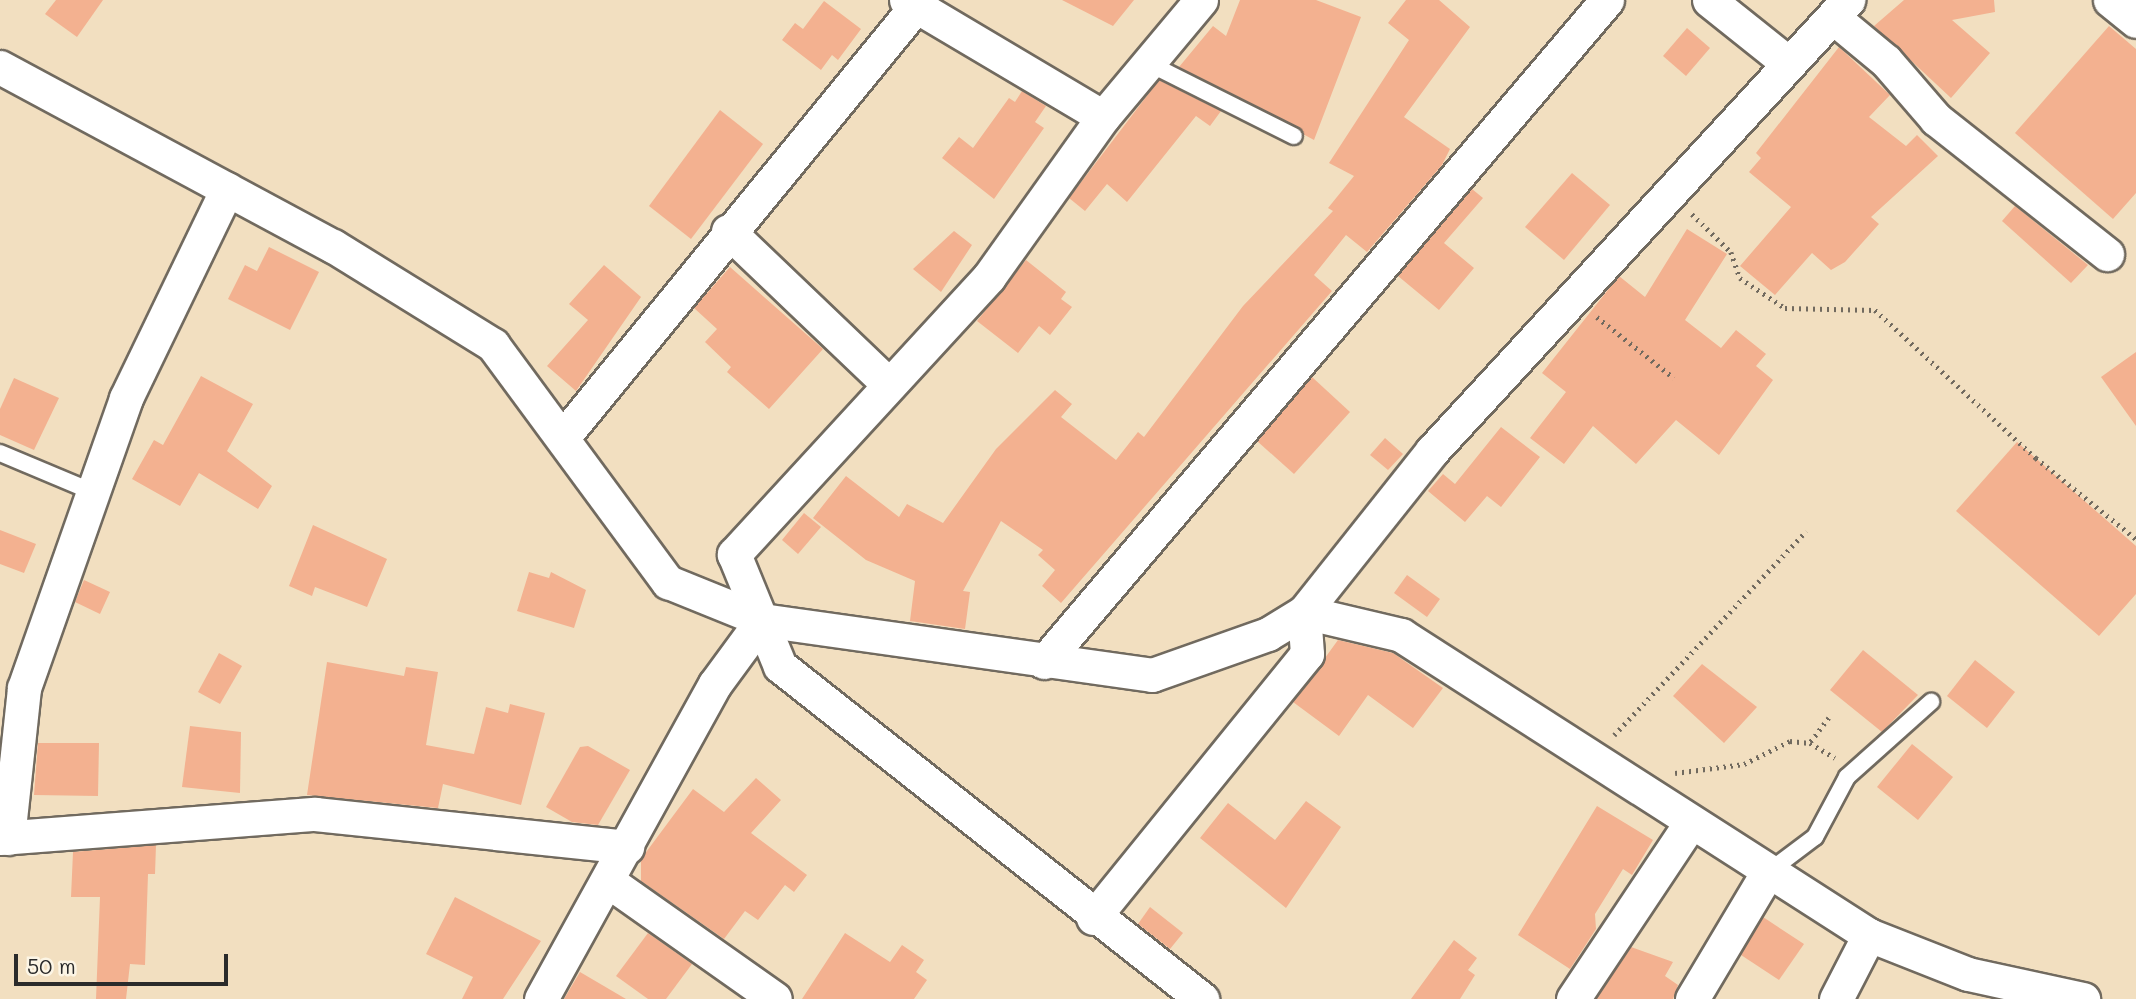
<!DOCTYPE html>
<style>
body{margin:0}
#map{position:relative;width:2136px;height:999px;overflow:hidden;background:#f2dfc0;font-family:Mali,sans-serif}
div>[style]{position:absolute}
.building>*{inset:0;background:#f3b190}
.path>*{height:4.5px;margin-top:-2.25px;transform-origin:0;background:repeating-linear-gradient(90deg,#716a5f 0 2px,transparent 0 7px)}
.roads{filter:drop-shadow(2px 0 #716a5f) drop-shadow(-2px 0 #716a5f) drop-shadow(0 2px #716a5f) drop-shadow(0 -2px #716a5f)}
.lane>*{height:16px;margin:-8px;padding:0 8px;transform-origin:8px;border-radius:8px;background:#fff}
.street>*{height:33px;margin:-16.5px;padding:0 16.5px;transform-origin:16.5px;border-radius:16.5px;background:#fff}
span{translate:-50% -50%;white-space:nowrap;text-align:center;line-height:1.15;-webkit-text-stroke:7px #fcf5e5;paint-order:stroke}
.scale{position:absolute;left:14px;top:954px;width:214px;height:32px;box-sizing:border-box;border:4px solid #2b2b2b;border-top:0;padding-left:9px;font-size:21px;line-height:24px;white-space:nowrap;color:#2b2b2b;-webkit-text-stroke:5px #fcf5e5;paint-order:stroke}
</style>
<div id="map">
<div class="building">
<div style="clip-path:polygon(56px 0,103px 0,77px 37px,45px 14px)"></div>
<div style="clip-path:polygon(1062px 0,1134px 0,1113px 26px)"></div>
<div style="clip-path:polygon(1240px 0,1316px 0,1361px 17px,1314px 140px,1179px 67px,1213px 26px,1226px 36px)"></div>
<div style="clip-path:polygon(1406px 0,1439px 0,1470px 27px,1404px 117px,1450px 149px,1442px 165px,1367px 252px,1346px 235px,1314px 275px,1332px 291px,1061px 603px,1042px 586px,1055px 570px,1038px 555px,1043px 550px,1001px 521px,963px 591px,970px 592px,965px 629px,910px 621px,915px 581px,866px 560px,813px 518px,846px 476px,899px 517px,907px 504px,943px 523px,996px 449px,1055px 390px,1072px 404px,1061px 417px,1116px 460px,1138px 432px,1144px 437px,1243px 306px,1333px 211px,1328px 208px,1354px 176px,1329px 163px,1409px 40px,1388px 23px)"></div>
<div style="clip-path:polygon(1904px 0,1994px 0,1995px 12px,1952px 20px,1990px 53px,1951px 98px,1874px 26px)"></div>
<div style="clip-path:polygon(824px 1px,861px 29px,838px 60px,832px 55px,821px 70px,782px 40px,795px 23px,803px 29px)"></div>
<div style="clip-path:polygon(2109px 26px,2136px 49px,2136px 193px,2113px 219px,2015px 133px)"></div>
<div style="clip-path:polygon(1687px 28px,1710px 48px,1686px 76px,1663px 56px)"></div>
<div style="clip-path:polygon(1839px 47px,1890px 95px,1869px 117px,1906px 146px,1917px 135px,1938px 156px,1871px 217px,1879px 224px,1845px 262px,1831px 270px,1812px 253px,1775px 295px,1740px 266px,1791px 207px,1749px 172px,1761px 158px,1756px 153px)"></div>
<div style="clip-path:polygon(1159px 80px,1221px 111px,1210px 126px,1196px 116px,1127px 202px,1107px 184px,1085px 211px,1069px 198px)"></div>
<div style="clip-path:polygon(1022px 91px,1046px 106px,1035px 122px,1044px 128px,994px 199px,942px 158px,959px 137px,973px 148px,1009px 98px,1015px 102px)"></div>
<div style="clip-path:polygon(720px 110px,763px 144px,691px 239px,649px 206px)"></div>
<div style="clip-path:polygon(1572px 173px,1610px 205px,1564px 260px,1525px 227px)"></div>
<div style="clip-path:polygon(1472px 189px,1483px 198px,1444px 243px,1474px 268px,1439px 310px,1398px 276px)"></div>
<div style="clip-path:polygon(2015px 206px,2088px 265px,2071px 283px,2002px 221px)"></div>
<div style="clip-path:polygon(1687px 229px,1727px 254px,1685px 320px,1721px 348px,1736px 330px,1766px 354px,1756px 366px,1773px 380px,1719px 455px,1676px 420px,1636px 464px,1593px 426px,1564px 464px,1530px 438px,1566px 392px,1542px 373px,1619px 276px,1645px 297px)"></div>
<div style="clip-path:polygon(954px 231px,972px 245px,941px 292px,913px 269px)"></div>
<div style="clip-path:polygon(269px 247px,319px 272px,290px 330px,228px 299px,245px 265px,257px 271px)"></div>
<div style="clip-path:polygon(1026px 260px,1066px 292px,1061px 299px,1072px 307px,1050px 335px,1039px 326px,1018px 353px,977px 321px)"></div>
<div style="clip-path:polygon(604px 265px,641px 297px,576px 391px,547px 366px,588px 320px,569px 304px)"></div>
<div style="clip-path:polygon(730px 267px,823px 349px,769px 409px,727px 372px,731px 367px,705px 342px,717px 329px,694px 308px)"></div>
<div style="clip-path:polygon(2136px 352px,2136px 426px,2101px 377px)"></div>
<div style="clip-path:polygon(201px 376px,253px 404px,227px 451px,272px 486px,258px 509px,199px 473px,180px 506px,132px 479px,154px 440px,163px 445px)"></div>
<div style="clip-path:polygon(1312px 377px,1350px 412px,1294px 474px,1257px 441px)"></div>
<div style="clip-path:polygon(14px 378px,59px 398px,34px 450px,0 435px,0 409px)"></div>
<div style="clip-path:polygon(1501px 427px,1540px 457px,1501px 507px,1487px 496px,1465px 522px,1428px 491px,1443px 474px,1455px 484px)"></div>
<div style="clip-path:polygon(1385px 438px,1403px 454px,1388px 470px,1370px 455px)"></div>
<div style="clip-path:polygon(2017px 442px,2136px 546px,2136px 594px,2099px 636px,1956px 511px)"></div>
<div style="clip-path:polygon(804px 513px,821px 527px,798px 554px,782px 540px)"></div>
<div style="clip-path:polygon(313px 525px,387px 559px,367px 607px,315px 587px,312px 596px,289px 586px)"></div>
<div style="clip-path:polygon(0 530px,36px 544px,24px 573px,0 564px)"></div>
<div style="clip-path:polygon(529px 572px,549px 578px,551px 572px,586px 590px,574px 628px,517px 611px)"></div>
<div style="clip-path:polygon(1407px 575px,1440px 599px,1427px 617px,1394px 593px)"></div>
<div style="clip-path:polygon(84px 580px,110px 592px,100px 614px,75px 602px)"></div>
<div style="clip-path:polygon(1338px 640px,1393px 653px,1443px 688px,1413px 728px,1368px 695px,1339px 736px,1293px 702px)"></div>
<div style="clip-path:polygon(1863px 650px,1918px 695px,1882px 732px,1830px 690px)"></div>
<div style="clip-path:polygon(219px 653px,242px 666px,220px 704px,198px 692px)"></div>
<div style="clip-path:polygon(1975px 660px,2015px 692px,1987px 728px,1947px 696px)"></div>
<div style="clip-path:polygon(327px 662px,404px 676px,406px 667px,438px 672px,426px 745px,474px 754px,486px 707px,508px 713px,510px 704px,545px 713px,521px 805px,443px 784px,438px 808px,307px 795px)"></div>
<div style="clip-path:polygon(1702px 664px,1757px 707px,1724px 743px,1673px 696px)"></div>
<div style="clip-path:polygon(190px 726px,241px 732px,240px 793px,182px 787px)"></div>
<div style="clip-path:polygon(38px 743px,99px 743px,98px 796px,34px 795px)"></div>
<div style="clip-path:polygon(1912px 744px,1953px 777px,1918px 820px,1877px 787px)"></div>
<div style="clip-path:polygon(588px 746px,630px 770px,598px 825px,572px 822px,546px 807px,580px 747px)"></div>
<div style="clip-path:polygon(756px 778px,781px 800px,751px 833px,807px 875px,794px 892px,785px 885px,758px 920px,745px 911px,724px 939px,641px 881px,641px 859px,693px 789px,724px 812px)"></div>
<div style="clip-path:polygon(1306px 801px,1341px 827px,1286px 908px,1200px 838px,1228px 803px,1275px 840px)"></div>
<div style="clip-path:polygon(1597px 806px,1653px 840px,1632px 875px,1623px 869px,1595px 914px,1596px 929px,1570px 969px,1518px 935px)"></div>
<div style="clip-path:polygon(156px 845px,155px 874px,148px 874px,145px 965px,130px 964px,126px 999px,96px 999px,100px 897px,71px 897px,73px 852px)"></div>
<div style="clip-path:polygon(455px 897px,541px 941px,503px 999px,462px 999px,473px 977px,426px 954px)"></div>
<div style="clip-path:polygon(1150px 907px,1183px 933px,1170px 949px,1138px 924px)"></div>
<div style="clip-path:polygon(1763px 917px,1804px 944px,1779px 980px,1741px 955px)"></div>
<div style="clip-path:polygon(648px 933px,692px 964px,666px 999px,648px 999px,616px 976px)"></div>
<div style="clip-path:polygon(845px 933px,890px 962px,902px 945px,924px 960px,916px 972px,927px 980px,914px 999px,802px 999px)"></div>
<div style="clip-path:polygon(1454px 940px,1477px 958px,1468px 970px,1475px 975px,1460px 999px,1411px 999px)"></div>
<div style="clip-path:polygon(1631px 947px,1673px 962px,1665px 976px,1678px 985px,1673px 999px,1596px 999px)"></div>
<div style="clip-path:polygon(580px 972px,626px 999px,564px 999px)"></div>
</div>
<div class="path">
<div style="left:1692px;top:214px;width:54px;rotate:44.3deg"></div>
<div style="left:1731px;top:252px;width:28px;rotate:71deg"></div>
<div style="left:1740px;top:278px;width:54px;rotate:33.7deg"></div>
<div style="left:1785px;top:308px;width:90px;rotate:1.3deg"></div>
<div style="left:1875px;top:310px;width:219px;rotate:42.6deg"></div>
<div style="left:2036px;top:458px;width:129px;rotate:39deg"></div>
<div style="left:1597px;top:317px;width:98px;rotate:38.4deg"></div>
<div style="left:1829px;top:718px;width:31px;rotate:127deg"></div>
<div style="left:1810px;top:743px;width:29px;rotate:31deg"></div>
<div style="left:1614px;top:735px;width:280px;rotate:-46.7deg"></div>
<div style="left:1675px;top:773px;width:70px;rotate:-7.4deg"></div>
<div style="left:1744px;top:764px;width:51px;rotate:-26.6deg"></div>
<div style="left:1790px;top:741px;width:20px;rotate:6deg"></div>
</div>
<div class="roads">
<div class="lane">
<div style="left:1148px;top:63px;width:163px;rotate:26.6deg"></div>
<div style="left:0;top:453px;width:101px;rotate:22.8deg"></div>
<div style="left:1767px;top:873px;width:60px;rotate:-36.9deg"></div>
<div style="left:1815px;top:837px;width:68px;rotate:-61.9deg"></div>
<div style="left:1847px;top:777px;width:113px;rotate:-41.8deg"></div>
</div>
<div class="street">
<div style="left:906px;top:0;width:229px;rotate:30.7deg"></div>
<div style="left:1201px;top:0;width:153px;rotate:129.9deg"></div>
<div style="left:1103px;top:117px;width:196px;rotate:125.5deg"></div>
<div style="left:989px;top:277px;width:377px;rotate:132.6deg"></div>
<div style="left:734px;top:554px;width:121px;rotate:67.7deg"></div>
<div style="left:780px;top:666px;width:538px;rotate:38.28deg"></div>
<div style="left:1709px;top:0;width:101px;rotate:38.6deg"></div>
<div style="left:2110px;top:0;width:33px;rotate:39deg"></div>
<div style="left:1834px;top:18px;width:67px;rotate:39.6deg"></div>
<div style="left:1886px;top:61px;width:77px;rotate:49.2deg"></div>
<div style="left:1936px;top:119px;width:218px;rotate:38.3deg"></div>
<div style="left:0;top:67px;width:378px;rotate:28.3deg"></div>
<div style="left:333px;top:246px;width:188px;rotate:31.7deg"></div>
<div style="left:493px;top:345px;width:295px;rotate:53.6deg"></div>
<div style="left:668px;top:582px;width:101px;rotate:22deg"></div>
<div style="left:728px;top:231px;width:221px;rotate:43.7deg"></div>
<div style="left:564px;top:436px;width:564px;rotate:-50.69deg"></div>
<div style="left:1044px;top:662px;width:869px;rotate:-49.62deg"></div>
<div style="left:0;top:838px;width:316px;rotate:-4.4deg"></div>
<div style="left:315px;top:814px;width:314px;rotate:6deg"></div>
<div style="left:8px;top:838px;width:151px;rotate:-83.9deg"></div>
<div style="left:24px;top:688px;width:307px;rotate:-70.6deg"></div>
<div style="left:126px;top:398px;width:232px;rotate:-64.2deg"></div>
<div style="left:608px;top:881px;width:204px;rotate:35.2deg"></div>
<div style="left:1093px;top:918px;width:340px;rotate:-51deg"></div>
<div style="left:1307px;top:654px;width:42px;rotate:-94.1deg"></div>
<div style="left:1304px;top:612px;width:100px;rotate:13.3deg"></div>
<div style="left:1401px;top:635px;width:556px;rotate:32.66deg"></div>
<div style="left:1869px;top:935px;width:106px;rotate:21.5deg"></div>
<div style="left:1968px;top:974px;width:118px;rotate:12.3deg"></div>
<div style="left:541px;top:999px;width:360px;rotate:-61.1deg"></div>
<div style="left:715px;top:684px;width:79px;rotate:-53.7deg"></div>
<div style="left:762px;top:620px;width:394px;rotate:8deg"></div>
<div style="left:1152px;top:675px;width:123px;rotate:-19.5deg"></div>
<div style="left:1268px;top:634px;width:42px;rotate:-31.4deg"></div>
<div style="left:1304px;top:612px;width:206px;rotate:-51.5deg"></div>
<div style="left:1432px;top:451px;width:614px;rotate:-47.31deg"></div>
<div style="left:1573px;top:999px;width:209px;rotate:-56.3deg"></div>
<div style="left:1692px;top:999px;width:147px;rotate:-59.2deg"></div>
<div style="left:1836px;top:999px;width:72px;rotate:-62.7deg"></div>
</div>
</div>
<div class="scale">50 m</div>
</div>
